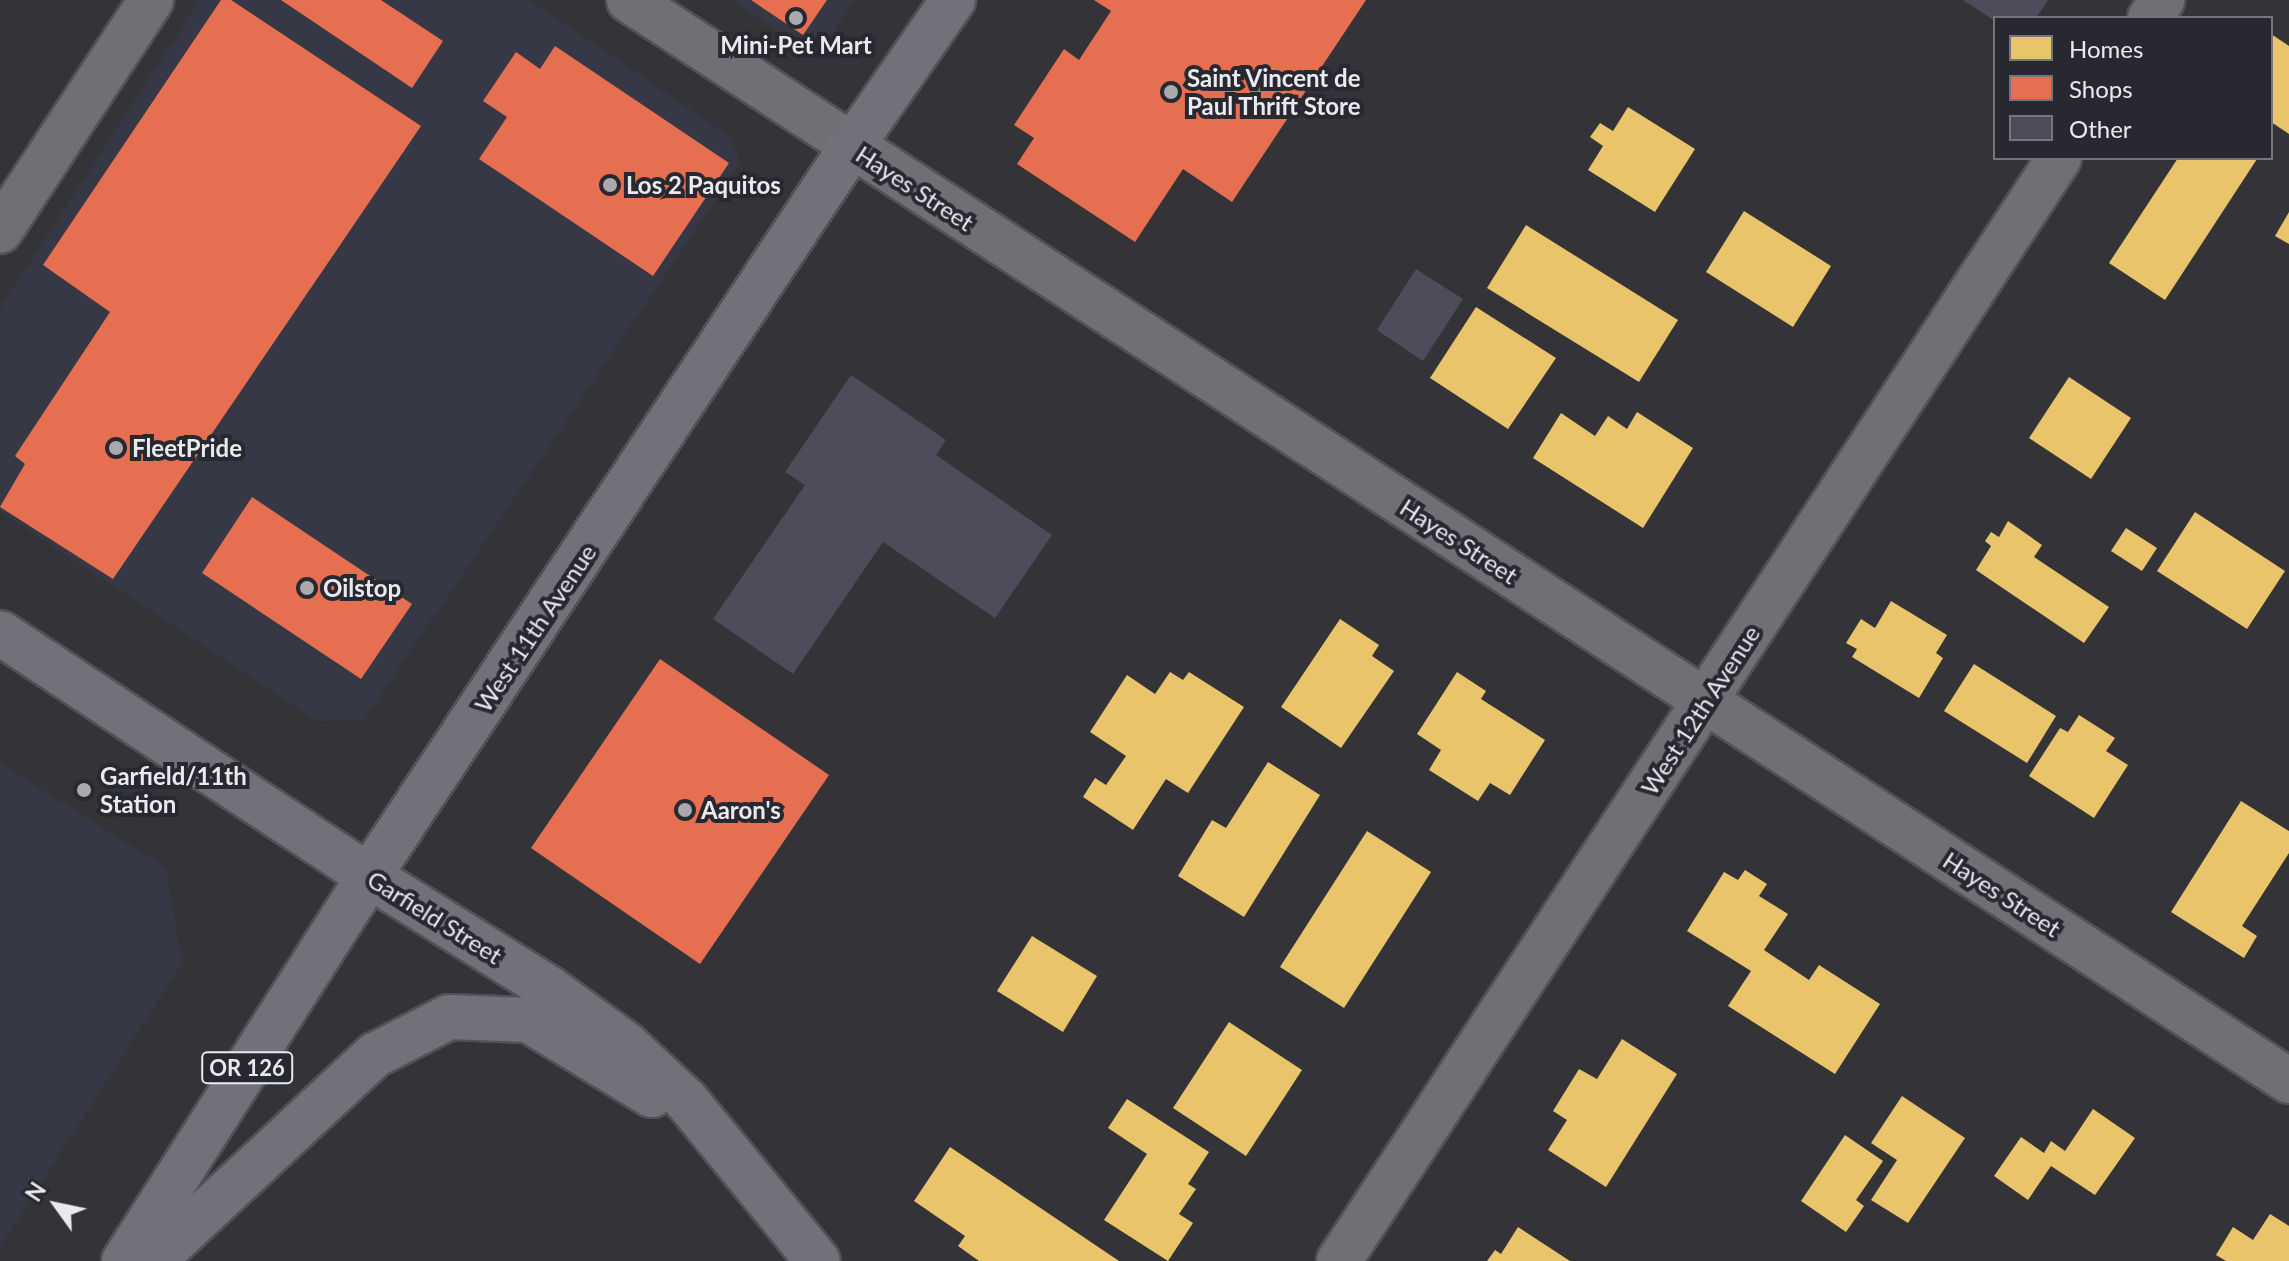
<!DOCTYPE html>
<style>
body{margin:0}
#map{position:relative;width:2289px;height:1261px;overflow:hidden;background:#343438;font-family:Lato,sans-serif}
div>[style]{position:absolute}
.built>*{inset:0;background:#373845}
.homes>*{inset:0;background:#e9c46a}
.shops>*{inset:0;background:#e76f51}
.building>*{inset:0;background:#4c4c5b}
.roads{filter:drop-shadow(2px 0 #525255) drop-shadow(-2px 0 #525255) drop-shadow(0 2px #525255) drop-shadow(0 -2px #525255)}
.minor>*{height:44px;margin:-22px;padding:0 22px;transform-origin:22px;border-radius:22px;background:#707074}
.major>*{height:44px;margin:-22px;padding:0 22px;transform-origin:22px;border-radius:22px;background:#717279}
.dots>*{width:22px;height:22px;translate:-50% -50%;box-sizing:border-box;border:4px solid #282930;border-radius:50%}
span{translate:-50% -50%;white-space:nowrap;text-align:center;line-height:1.15;-webkit-text-stroke:8px #282930;paint-order:stroke}
.shield-label span{padding:2px 6px;background:#282930;border:2px solid;border-radius:6px;-webkit-text-stroke-width:0}
.shield-label{font-size:22px;color:#e9eaee;font-weight:700}
.poi-label{font-size:24px;color:#e9eaee;font-weight:700}
.left{translate:0 -50%;text-align:left}
.street-label{font-size:24px;color:#e9eaee}
.legend{position:absolute;left:1993px;top:16px;width:280px;height:144px;box-sizing:border-box;background:#282930;border:2px solid #75767c;margin:0;padding:10px 14px;list-style:none;font-size:24px;color:#e9eaee}
.legend li{display:flex;align-items:center;gap:16px;height:40px}
.legend b{width:40px;border:2px solid #75767c}
.north{position:absolute;left:16px;top:1165px;width:80px;height:80px;-webkit-text-stroke:6px #282930;paint-order:stroke;rotate:303deg;font-size:22px;font-weight:700;line-height:32px;text-align:center;color:#e9eaee}
.north::after{content:'';display:block;margin:auto;width:28px;height:36px;background:#e9eaee;clip-path:polygon(50% 0,100% 100%,50% 72%,0 100%)}
</style>
<div id="map">
<div class="built">
<div style="clip-path:polygon(200px 0,529px 0,729px 136px,741px 162px,364px 720px,318px 721px,0 511px,0 309px)"></div>
<div style="clip-path:polygon(731px 0,854px 0,833px 32px,816px 45px,800px 45px)"></div>
<div style="clip-path:polygon(0 763px,166px 868px,182px 963px,0 1247px)"></div>
</div>
<div class="homes">
<div style="clip-path:polygon(2271px 34px,2289px 46px,2289px 134px,2271px 122px)"></div>
<div style="clip-path:polygon(1628px 107px,1695px 149px,1655px 212px,1588px 170px,1603px 146px,1590px 137px,1600px 123px,1613px 131px)"></div>
<div style="clip-path:polygon(2178px 158px,2257px 159px,2165px 300px,2109px 263px)"></div>
<div style="clip-path:polygon(1744px 211px,1831px 266px,1793px 327px,1706px 272px)"></div>
<div style="clip-path:polygon(2289px 212px,2289px 244px,2275px 236px)"></div>
<div style="clip-path:polygon(1526px 225px,1678px 320px,1639px 382px,1487px 288px)"></div>
<div style="clip-path:polygon(1476px 307px,1556px 358px,1508px 429px,1430px 378px)"></div>
<div style="clip-path:polygon(2069px 377px,2131px 418px,2091px 479px,2029px 438px)"></div>
<div style="clip-path:polygon(1637px 412px,1693px 448px,1643px 528px,1533px 458px,1561px 413px,1595px 436px,1608px 416px,1627px 429px)"></div>
<div style="clip-path:polygon(2195px 512px,2285px 571px,2247px 629px,2157px 571px)"></div>
<div style="clip-path:polygon(2008px 521px,2042px 545px,2034px 557px,2109px 607px,2084px 643px,1976px 570px,1991px 546px,1985px 541px,1991px 532px,1999px 537px)"></div>
<div style="clip-path:polygon(2126px 528px,2157px 548px,2142px 571px,2111px 551px)"></div>
<div style="clip-path:polygon(1891px 601px,1947px 635px,1936px 653px,1943px 658px,1919px 698px,1852px 657px,1857px 649px,1846px 643px,1861px 619px,1875px 628px)"></div>
<div style="clip-path:polygon(1340px 619px,1379px 645px,1372px 656px,1394px 671px,1341px 748px,1281px 707px)"></div>
<div style="clip-path:polygon(1974px 664px,2056px 716px,2027px 763px,1944px 711px)"></div>
<div style="clip-path:polygon(1170px 672px,1183px 680px,1189px 672px,1244px 707px,1188px 793px,1166px 779px,1133px 830px,1083px 797px,1095px 778px,1106px 785px,1126px 756px,1090px 732px,1127px 675px,1155px 694px)"></div>
<div style="clip-path:polygon(1457px 672px,1486px 691px,1481px 699px,1545px 740px,1510px 795px,1490px 783px,1478px 801px,1429px 770px,1441px 750px,1417px 734px)"></div>
<div style="clip-path:polygon(2079px 715px,2115px 738px,2106px 751px,2128px 765px,2094px 818px,2029px 776px,2060px 728px,2068px 732px)"></div>
<div style="clip-path:polygon(1268px 762px,1320px 795px,1244px 917px,1178px 876px,1212px 820px,1226px 828px)"></div>
<div style="clip-path:polygon(2241px 801px,2289px 831px,2289px 853px,2242px 926px,2257px 936px,2244px 958px,2171px 912px)"></div>
<div style="clip-path:polygon(1367px 831px,1431px 872px,1344px 1008px,1280px 967px)"></div>
<div style="clip-path:polygon(1745px 870px,1767px 884px,1759px 896px,1788px 914px,1764px 950px,1809px 980px,1819px 965px,1880px 1004px,1835px 1074px,1728px 1006px,1751px 971px,1687px 931px,1724px 872px,1738px 880px)"></div>
<div style="clip-path:polygon(1032px 936px,1097px 976px,1063px 1032px,997px 991px)"></div>
<div style="clip-path:polygon(1229px 1022px,1302px 1070px,1246px 1156px,1173px 1108px)"></div>
<div style="clip-path:polygon(1622px 1039px,1677px 1074px,1606px 1187px,1548px 1150px,1567px 1120px,1553px 1111px,1579px 1069px,1597px 1079px)"></div>
<div style="clip-path:polygon(1902px 1096px,1965px 1138px,1908px 1223px,1871px 1200px,1897px 1160px,1871px 1143px)"></div>
<div style="clip-path:polygon(1127px 1099px,1209px 1152px,1188px 1184px,1196px 1189px,1179px 1214px,1193px 1223px,1168px 1261px,1104px 1220px,1147px 1154px,1108px 1128px)"></div>
<div style="clip-path:polygon(2093px 1109px,2135px 1138px,2095px 1195px,2051px 1166px,2028px 1200px,1994px 1176px,2021px 1137px,2044px 1153px,2051px 1141px,2065px 1151px)"></div>
<div style="clip-path:polygon(1845px 1135px,1883px 1161px,1856px 1200px,1864px 1206px,1846px 1232px,1801px 1201px)"></div>
<div style="clip-path:polygon(950px 1147px,1119px 1261px,979px 1261px,958px 1246px,965px 1236px,914px 1201px)"></div>
<div style="clip-path:polygon(2270px 1214px,2289px 1226px,2289px 1261px,2226px 1261px,2216px 1255px,2233px 1227px,2253px 1240px)"></div>
<div style="clip-path:polygon(1518px 1227px,1570px 1261px,1487px 1261px,1495px 1250px,1501px 1254px)"></div>
</div>
<div class="shops">
<div style="clip-path:polygon(221px 0,231px 0,421px 126px,113px 579px,0 507px,25px 464px,15px 456px,110px 312px,43px 265px)"></div>
<div style="clip-path:polygon(281px 0,381px 0,443px 41px,412px 88px)"></div>
<div style="clip-path:polygon(751px 0,827px 0,803px 35px)"></div>
<div style="clip-path:polygon(1094px 0,1366px 0,1232px 202px,1183px 169px,1135px 242px,1017px 164px,1034px 138px,1014px 125px,1064px 49px,1079px 60px,1111px 11px)"></div>
<div style="clip-path:polygon(555px 46px,729px 163px,653px 276px,479px 159px,507px 117px,483px 101px,516px 52px,540px 69px)"></div>
<div style="clip-path:polygon(252px 497px,412px 604px,361px 679px,202px 573px)"></div>
<div style="clip-path:polygon(660px 659px,829px 775px,700px 964px,531px 848px)"></div>
</div>
<div class="building">
<div style="clip-path:polygon(1963px 0,2048px 0,2036px 18px,1995px 21px)"></div>
<div style="clip-path:polygon(1416px 269px,1463px 299px,1423px 361px,1377px 330px)"></div>
<div style="clip-path:polygon(851px 375px,946px 440px,936px 455px,1052px 535px,995px 618px,883px 542px,793px 674px,713px 619px,805px 485px,785px 472px)"></div>
</div>
<div class="roads">
<div class="minor">
<div style="left:629px;top:0;width:1981px;rotate:33.07deg"></div>
<div style="left:2150px;top:18px;width:22px;rotate:-56deg"></div>
<div style="left:0;top:231px;width:276px;rotate:-56.8deg"></div>
<div style="left:1339px;top:1261px;width:1317px;rotate:-56.86deg"></div>
</div>
<div class="major">
<div style="left:0;top:633px;width:442px;rotate:33.4deg"></div>
<div style="left:369px;top:876px;width:213px;rotate:32deg"></div>
<div style="left:550px;top:989px;width:95px;rotate:36deg"></div>
<div style="left:627px;top:1045px;width:81px;rotate:43deg"></div>
<div style="left:686px;top:1100px;width:208px;rotate:50.7deg"></div>
<div style="left:124px;top:1261px;width:456px;rotate:-57.5deg"></div>
<div style="left:369px;top:876px;width:875px;rotate:-56.51deg"></div>
<div style="left:852px;top:146px;width:178px;rotate:-55.3deg"></div>
<div style="left:153px;top:1261px;width:303px;rotate:-42.9deg"></div>
<div style="left:375px;top:1055px;width:83px;rotate:-27.2deg"></div>
<div style="left:449px;top:1017px;width:79px;rotate:2.2deg"></div>
<div style="left:528px;top:1020px;width:145px;rotate:31.2deg"></div>
</div>
</div>
<div class="dots">
<div style="left:796px;top:18px;background:#aaaaae"></div>
<div style="left:1171px;top:92px;background:#aaaaae"></div>
<div style="left:610px;top:185px;background:#aaaaae"></div>
<div style="left:116px;top:448px;background:#aaaaae"></div>
<div style="left:307px;top:588px;background:#aaaaae"></div>
<div style="left:84px;top:790px;background:#aaaaae"></div>
<div style="left:685px;top:810px;background:#aaaaae"></div>
</div>
<div class="shield-label">
<span style="left:247px;top:1068px">OR 126</span>
</div>
<div class="poi-label">
<span style="left:796px;top:45px">Mini-Pet Mart</span>
<span class="left" style="left:1187px;top:92px">Saint Vincent de<br>Paul Thrift Store</span>
<span class="left" style="left:626px;top:185px">Los 2 Paquitos</span>
<span class="left" style="left:132px;top:448px">FleetPride</span>
<span class="left" style="left:323px;top:588px">Oilstop</span>
<span class="left" style="left:100px;top:790px">Garfield/11th<br>Station</span>
<span class="left" style="left:701px;top:810px">Aaron's</span>
</div>
<div class="street-label">
<span style="left:915px;top:188px;rotate:33deg">Hayes Street</span>
<span style="left:1459px;top:541px;rotate:33deg">Hayes Street</span>
<span style="left:535px;top:628px;rotate:-56deg">West 11th Avenue</span>
<span style="left:1700px;top:710px;rotate:-57deg">West 12th Avenue</span>
<span style="left:2002px;top:894px;rotate:33deg">Hayes Street</span>
<span style="left:435px;top:917px;rotate:32deg">Garfield Street</span>
</div>
<ul class="legend">
<li><b style="height:22px;background:#e9c46a"></b>Homes</li>
<li><b style="height:22px;background:#e76f51"></b>Shops</li>
<li><b style="height:22px;background:#4c4c5b"></b>Other</li>
</ul>
<div class="north">N</div>
</div>
